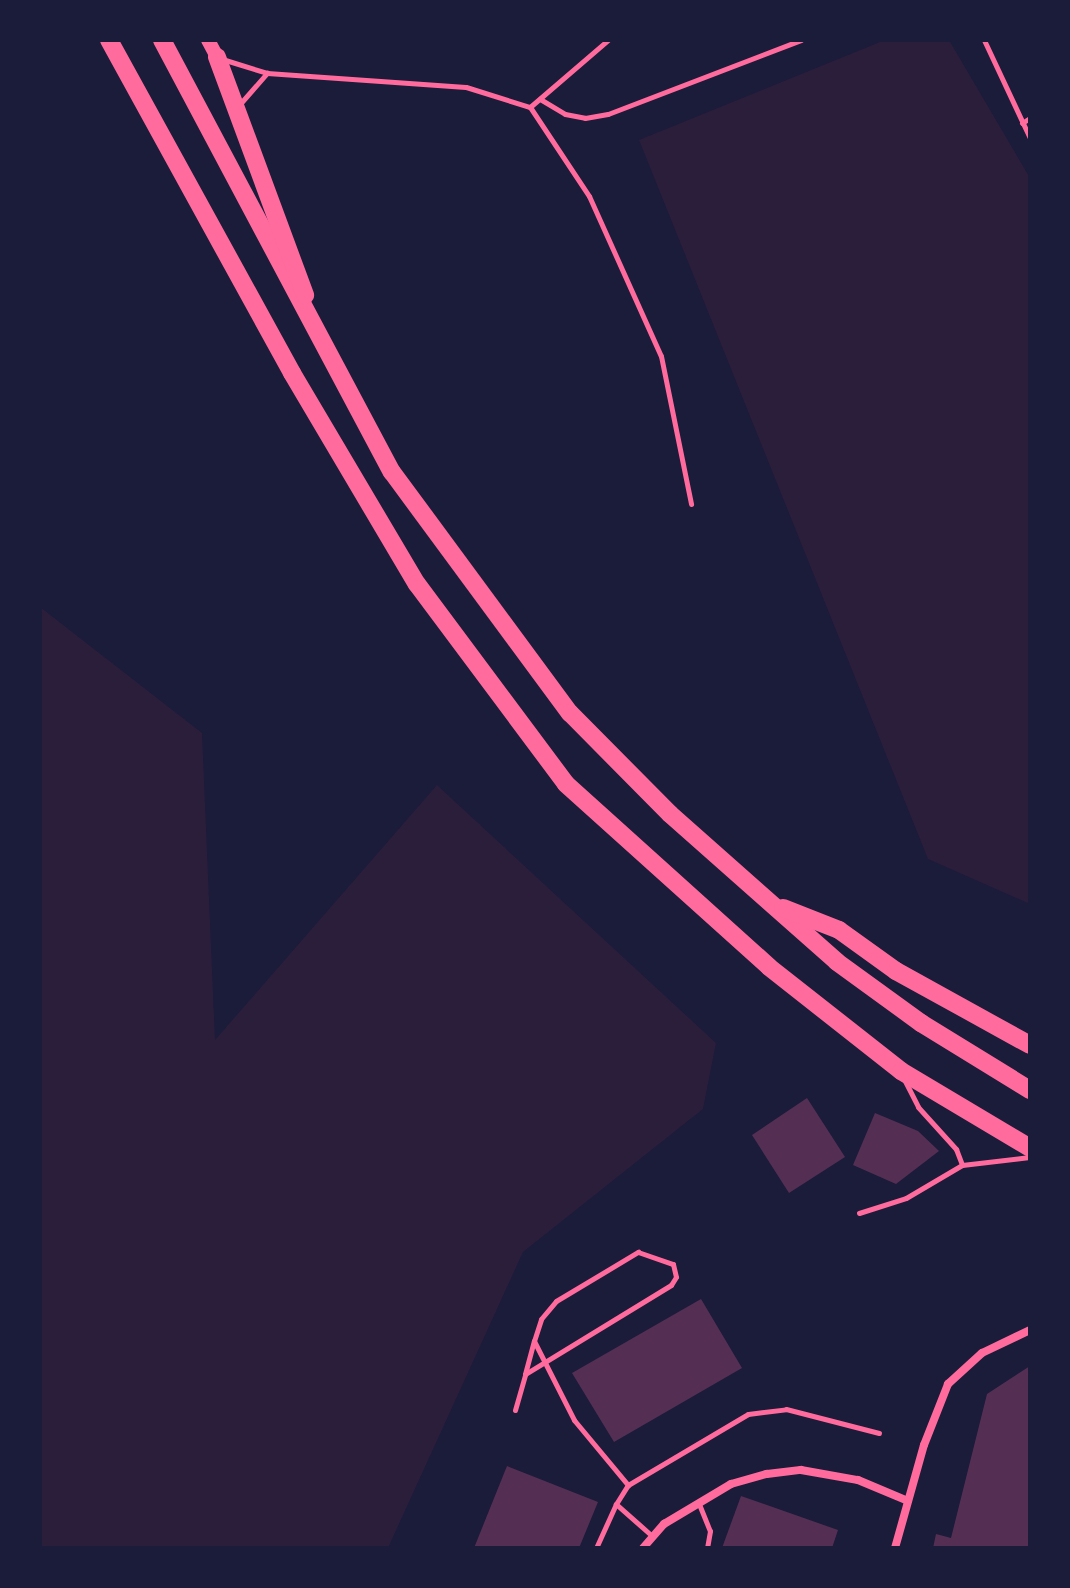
<!DOCTYPE html>
<style>
body{margin:0}
#map{position:relative;width:1070px;height:1588px;overflow:hidden;background:#1b1b3a;font-family:"PT Sans Narrow",sans-serif}
div>[style]{position:absolute}
.green>*{inset:0;background:#2a1e3b}
.building>*{inset:0;background:#542f53}
.service>*{height:5px;margin:-2.5px;padding:0 2.5px;transform-origin:2.5px;border-radius:2.5px;background:#ff6b9d}
.minor>*{height:8px;margin:-4px;padding:0 4px;transform-origin:4px;border-radius:4px;background:#ff6b9d}
.secondary>*{height:14px;margin:-7px;padding:0 7px;transform-origin:7px;border-radius:7px;background:#ff6b9d}
.motorway>*{height:18px;margin:-9px;padding:0 9px;transform-origin:9px;border-radius:9px;background:#ff6b9d}
span{translate:-50% -50%;white-space:nowrap;text-align:center;line-height:1.15;-webkit-text-stroke:8px #1b1b3a;paint-order:stroke}
.frame{position:absolute;inset:0;border:42px solid #1b1b3a;pointer-events:none}
</style>
<div id="map">
<div class="green">
<div style="clip-path:polygon(885px 40px,949px 40px,1030px 178px,1030px 904px,928px 859px,639px 140px)"></div>
<div style="clip-path:polygon(40px 607px,202px 733px,215px 1040px,437px 785px,716px 1043px,703px 1109px,523px 1252px,388px 1548px,40px 1548px)"></div>
</div>
<div class="building">
<div style="clip-path:polygon(807px 1098px,845px 1157px,789px 1193px,752px 1135px)"></div>
<div style="clip-path:polygon(875px 1113px,918px 1131px,939px 1151px,896px 1184px,853px 1165px)"></div>
<div style="clip-path:polygon(701px 1299px,742px 1368px,614px 1442px,572px 1373px)"></div>
<div style="clip-path:polygon(1030px 1366px,1030px 1548px,933px 1548px,936px 1534px,951px 1538px,987px 1394px)"></div>
<div style="clip-path:polygon(507px 1466px,598px 1502px,579px 1548px,474px 1548px)"></div>
<div style="clip-path:polygon(741px 1496px,838px 1530px,832px 1548px,722px 1548px)"></div>
</div>
<div class="service">
<div style="left:984px;top:40px;width:108px;rotate:64.9deg"></div>
<div style="left:222px;top:59px;width:47px;rotate:17.3deg"></div>
<div style="left:267px;top:73px;width:199px;rotate:4deg"></div>
<div style="left:466px;top:87px;width:67px;rotate:17.4deg"></div>
<div style="left:530px;top:107px;width:107px;rotate:56.5deg"></div>
<div style="left:589px;top:196px;width:175px;rotate:65.8deg"></div>
<div style="left:661px;top:356px;width:151px;rotate:78.5deg"></div>
<div style="left:540px;top:99px;width:29px;rotate:31deg"></div>
<div style="left:565px;top:114px;width:20px;rotate:11deg"></div>
<div style="left:585px;top:118px;width:23px;rotate:-10deg"></div>
<div style="left:608px;top:114px;width:207px;rotate:-21deg"></div>
<div style="left:239px;top:105px;width:43px;rotate:-48.8deg"></div>
<div style="left:530px;top:107px;width:103px;rotate:-40.7deg"></div>
<div style="left:1022px;top:123px;width:9px;rotate:-32deg"></div>
<div style="left:905px;top:1081px;width:29px;rotate:63deg"></div>
<div style="left:918px;top:1107px;width:57px;rotate:47.9deg"></div>
<div style="left:956px;top:1149px;width:17px;rotate:69deg"></div>
<div style="left:859px;top:1213px;width:49px;rotate:-17.7deg"></div>
<div style="left:906px;top:1198px;width:65px;rotate:-30.5deg"></div>
<div style="left:962px;top:1165px;width:68px;rotate:-6.7deg"></div>
<div style="left:534px;top:1341px;width:89px;rotate:63.1deg"></div>
<div style="left:574px;top:1420px;width:85px;rotate:50.3deg"></div>
<div style="left:515px;top:1410px;width:37px;rotate:-74deg"></div>
<div style="left:525px;top:1374px;width:34px;rotate:-75deg"></div>
<div style="left:534px;top:1341px;width:23px;rotate:-72deg"></div>
<div style="left:541px;top:1319px;width:23px;rotate:-50deg"></div>
<div style="left:556px;top:1301px;width:96px;rotate:-30.9deg"></div>
<div style="left:638px;top:1252px;width:37px;rotate:19deg"></div>
<div style="left:673px;top:1264px;width:13px;rotate:77deg"></div>
<div style="left:676px;top:1277px;width:9px;rotate:122deg"></div>
<div style="left:671px;top:1285px;width:171px;rotate:148.6deg"></div>
<div style="left:699px;top:1504px;width:29px;rotate:68deg"></div>
<div style="left:710px;top:1531px;width:17px;rotate:100deg"></div>
<div style="left:651px;top:1535px;width:47px;rotate:-138.5deg"></div>
<div style="left:616px;top:1504px;width:22px;rotate:-58deg"></div>
<div style="left:628px;top:1485px;width:139px;rotate:-30.6deg"></div>
<div style="left:748px;top:1414px;width:38px;rotate:-7deg"></div>
<div style="left:786px;top:1409px;width:96px;rotate:14.5deg"></div>
<div style="left:596px;top:1548px;width:48px;rotate:-65.6deg"></div>
</div>
<div class="minor">
<div style="left:643px;top:1548px;width:32px;rotate:-49deg"></div>
<div style="left:664px;top:1524px;width:78px;rotate:-30.8deg"></div>
<div style="left:731px;top:1484px;width:37px;rotate:-16deg"></div>
<div style="left:767px;top:1474px;width:34px;rotate:-7deg"></div>
<div style="left:801px;top:1470px;width:58px;rotate:10deg"></div>
<div style="left:858px;top:1480px;width:54px;rotate:22.8deg"></div>
<div style="left:895px;top:1548px;width:107px;rotate:-74.3deg"></div>
<div style="left:924px;top:1445px;width:66px;rotate:-68.5deg"></div>
<div style="left:948px;top:1384px;width:46px;rotate:-42.4deg"></div>
<div style="left:982px;top:1353px;width:53px;rotate:-25.6deg"></div>
</div>
<div class="secondary">
<div style="left:208px;top:40px;width:19px;rotate:62deg"></div>
</div>
<div class="motorway">
<div style="left:109px;top:40px;width:380px;rotate:61.2deg"></div>
<div style="left:292px;top:373px;width:245px;rotate:59.4deg"></div>
<div style="left:417px;top:584px;width:249px;rotate:53.3deg"></div>
<div style="left:566px;top:784px;width:273px;rotate:42deg"></div>
<div style="left:769px;top:967px;width:168px;rotate:38.2deg"></div>
<div style="left:901px;top:1071px;width:150px;rotate:30.8deg"></div>
<div style="left:162px;top:40px;width:489px;rotate:62deg"></div>
<div style="left:392px;top:472px;width:300px;rotate:53.6deg"></div>
<div style="left:570px;top:713px;width:142px;rotate:45.3deg"></div>
<div style="left:670px;top:814px;width:223px;rotate:41.5deg"></div>
<div style="left:837px;top:962px;width:104px;rotate:36deg"></div>
<div style="left:921px;top:1023px;width:128px;rotate:31.6deg"></div>
<div style="left:217px;top:57px;width:254px;rotate:69.7deg"></div>
<div style="left:783px;top:908px;width:60px;rotate:21.4deg"></div>
<div style="left:839px;top:930px;width:70px;rotate:35.7deg"></div>
<div style="left:896px;top:971px;width:153px;rotate:28.9deg"></div>
</div>
<div class="frame"></div>
</div>
